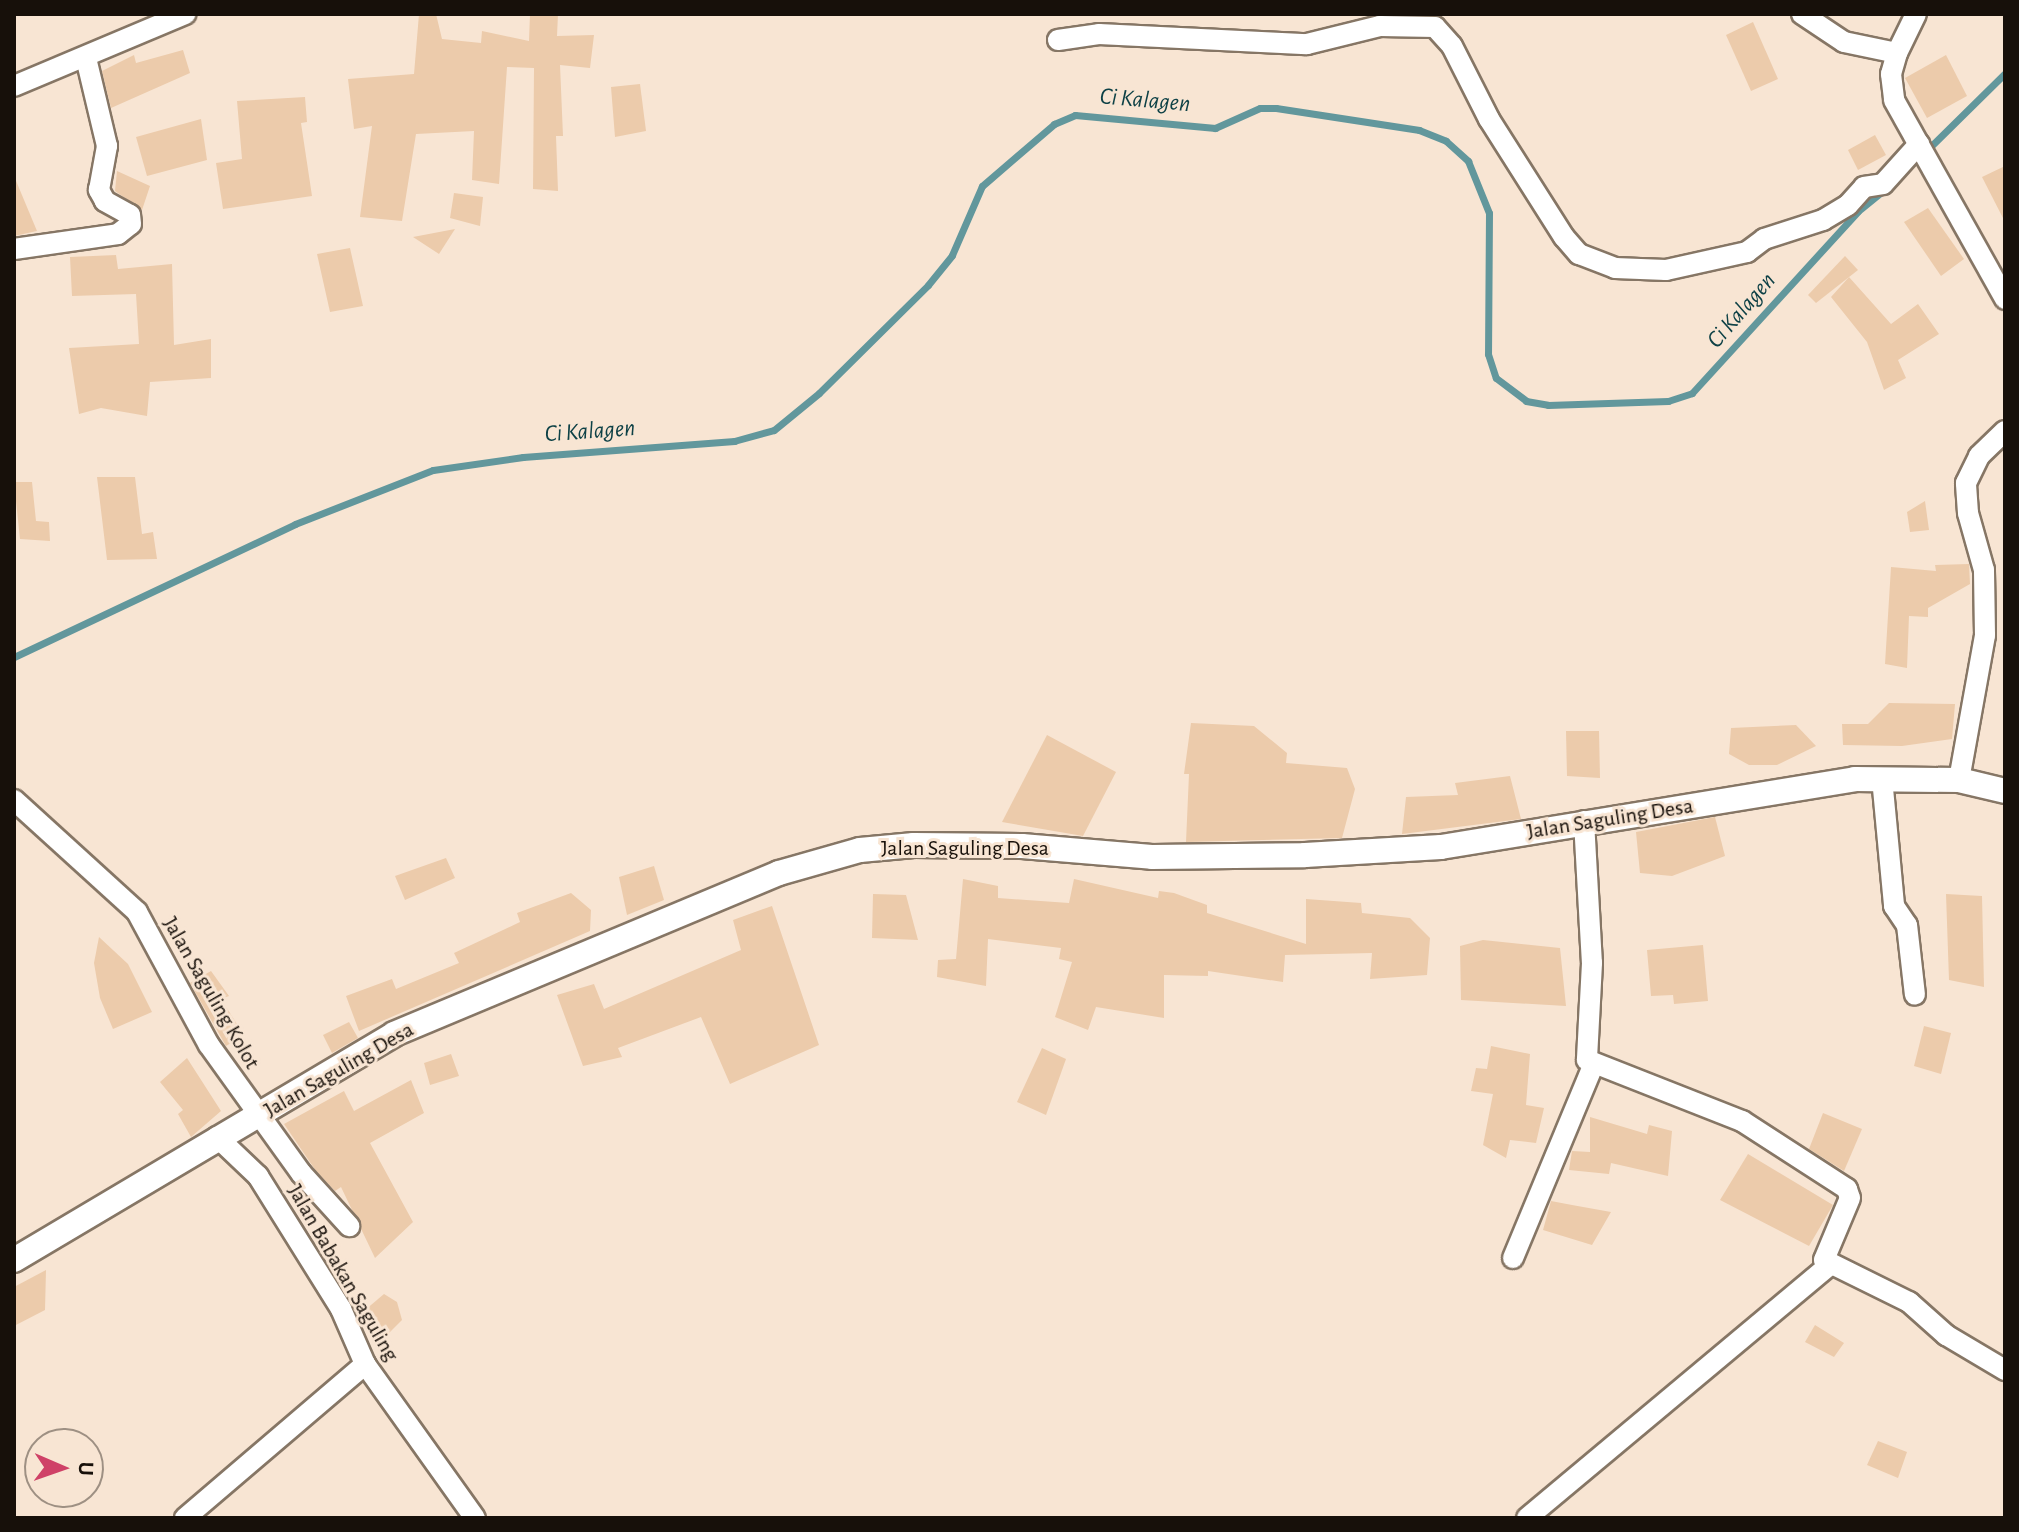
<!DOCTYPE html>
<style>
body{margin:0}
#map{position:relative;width:2019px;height:1532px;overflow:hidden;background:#f8e5d3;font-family:"Alegreya Sans",sans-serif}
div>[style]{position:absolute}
.stream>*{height:7px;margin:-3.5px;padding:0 3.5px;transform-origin:3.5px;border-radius:3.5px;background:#62979c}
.building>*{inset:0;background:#eccbab}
.roads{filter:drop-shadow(2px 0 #867665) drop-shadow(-2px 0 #867665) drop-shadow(0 2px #867665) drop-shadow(0 -2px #867665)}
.minor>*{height:20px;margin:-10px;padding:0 10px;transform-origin:10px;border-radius:10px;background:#fff}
.tertiary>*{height:24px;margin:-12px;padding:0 12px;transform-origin:12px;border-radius:12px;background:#fff}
span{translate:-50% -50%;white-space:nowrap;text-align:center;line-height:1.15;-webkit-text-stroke:6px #f8e5d3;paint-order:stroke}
.street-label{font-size:22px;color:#17100a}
.water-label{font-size:24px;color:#0e4146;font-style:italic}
.frame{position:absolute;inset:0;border:16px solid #17100a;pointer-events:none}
.north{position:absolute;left:24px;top:1428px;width:80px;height:80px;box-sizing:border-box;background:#f8e5d3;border:2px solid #9e9083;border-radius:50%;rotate:92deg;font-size:22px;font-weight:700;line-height:32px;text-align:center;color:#17100a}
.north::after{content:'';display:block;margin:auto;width:28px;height:36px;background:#cf4167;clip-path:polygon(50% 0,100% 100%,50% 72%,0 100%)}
</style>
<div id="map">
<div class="stream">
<div style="left:1924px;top:153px;width:114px;rotate:-44.6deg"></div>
<div style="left:14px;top:657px;width:311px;rotate:-25.3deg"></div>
<div style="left:295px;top:524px;width:148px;rotate:-21.4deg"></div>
<div style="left:433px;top:470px;width:91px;rotate:-8.2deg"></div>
<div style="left:523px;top:457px;width:212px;rotate:-4.3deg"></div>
<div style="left:734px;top:441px;width:41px;rotate:-15.4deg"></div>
<div style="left:774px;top:430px;width:58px;rotate:-39.4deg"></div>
<div style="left:819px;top:393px;width:153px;rotate:-44.7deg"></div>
<div style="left:928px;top:285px;width:38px;rotate:-51deg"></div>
<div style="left:952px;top:255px;width:75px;rotate:-66.5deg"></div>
<div style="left:982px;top:186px;width:95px;rotate:-40.7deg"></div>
<div style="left:1054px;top:124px;width:23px;rotate:-23deg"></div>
<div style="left:1075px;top:115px;width:141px;rotate:5.3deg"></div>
<div style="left:1215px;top:128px;width:49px;rotate:-24deg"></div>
<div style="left:1260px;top:108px;width:16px"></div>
<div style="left:1276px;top:108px;width:145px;rotate:8.7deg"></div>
<div style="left:1419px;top:130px;width:29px;rotate:22deg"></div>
<div style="left:1446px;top:141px;width:30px;rotate:42deg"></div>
<div style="left:1468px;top:161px;width:56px;rotate:68deg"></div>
<div style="left:1489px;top:213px;width:141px;rotate:90.4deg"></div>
<div style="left:1488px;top:354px;width:25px;rotate:72deg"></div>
<div style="left:1496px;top:378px;width:38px;rotate:37deg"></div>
<div style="left:1526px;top:401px;width:22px;rotate:10deg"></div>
<div style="left:1548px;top:405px;width:120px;rotate:-1.9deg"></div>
<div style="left:1668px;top:401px;width:25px;rotate:-18deg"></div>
<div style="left:1692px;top:393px;width:246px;rotate:-47.6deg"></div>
<div style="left:1858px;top:211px;width:32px;rotate:-39deg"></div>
</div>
<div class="building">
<div style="clip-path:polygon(419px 14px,436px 14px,442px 39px,481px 43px,482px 31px,529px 41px,530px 14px,558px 14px,557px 36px,594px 35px,590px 68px,560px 65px,563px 136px,556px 136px,558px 191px,533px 189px,534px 68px,507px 67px,499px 184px,472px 180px,474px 131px,416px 134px,402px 221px,360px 217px,372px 126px,354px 129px,348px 79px,414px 74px)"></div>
<div style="clip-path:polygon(1753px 22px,1778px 79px,1751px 91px,1726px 35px)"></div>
<div style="clip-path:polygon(183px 50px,190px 73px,111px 108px,102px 71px,134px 55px,136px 63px)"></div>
<div style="clip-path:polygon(1946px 55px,1967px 96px,1927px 118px,1905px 78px)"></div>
<div style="clip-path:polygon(640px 84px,646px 131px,615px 137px,611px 87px)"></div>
<div style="clip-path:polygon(305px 97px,307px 122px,301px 123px,312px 196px,223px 209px,216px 163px,242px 159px,237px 101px)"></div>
<div style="clip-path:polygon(201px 119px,207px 160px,147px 176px,136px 137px)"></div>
<div style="clip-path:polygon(1875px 135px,1886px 155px,1858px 170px,1848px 150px)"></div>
<div style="clip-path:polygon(2005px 166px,2005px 222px,1982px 177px)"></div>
<div style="clip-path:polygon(117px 171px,150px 186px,142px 210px,115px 191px)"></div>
<div style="clip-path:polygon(14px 176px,37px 231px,14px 236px)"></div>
<div style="clip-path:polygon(454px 193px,483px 197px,480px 226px,450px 218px)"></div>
<div style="clip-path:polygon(1928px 208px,1964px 259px,1941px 276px,1904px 222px)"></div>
<div style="clip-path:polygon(455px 229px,439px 254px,413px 237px)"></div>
<div style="clip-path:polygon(350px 248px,363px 306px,330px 312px,317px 254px)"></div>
<div style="clip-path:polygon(116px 255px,118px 269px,172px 264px,174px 345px,211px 339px,211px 378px,150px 382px,147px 416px,101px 408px,79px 414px,69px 348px,139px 344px,136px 294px,72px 296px,70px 257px)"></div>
<div style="clip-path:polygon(1845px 256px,1858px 270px,1816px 303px,1808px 295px)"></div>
<div style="clip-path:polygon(1849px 277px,1891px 324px,1918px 304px,1939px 334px,1898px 360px,1906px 378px,1884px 390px,1867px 342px,1831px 297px)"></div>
<div style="clip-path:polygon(97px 477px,135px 477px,142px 534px,153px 532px,157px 559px,107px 560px)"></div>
<div style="clip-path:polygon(14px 482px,32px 482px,36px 521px,49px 522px,50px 541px,20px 539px)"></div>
<div style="clip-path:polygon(1925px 501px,1929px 530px,1910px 532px,1907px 512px)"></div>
<div style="clip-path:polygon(1969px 564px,1970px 584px,1928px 608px,1928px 617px,1909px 616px,1907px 668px,1885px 664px,1891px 567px,1936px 571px,1935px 565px)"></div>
<div style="clip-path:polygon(1889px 703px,1955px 704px,1952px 739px,1902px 746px,1843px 745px,1842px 724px,1868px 724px)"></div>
<div style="clip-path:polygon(1191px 723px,1254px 726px,1287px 753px,1286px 763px,1347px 768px,1355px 789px,1342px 838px,1186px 842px,1189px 774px,1184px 774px)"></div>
<div style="clip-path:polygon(1796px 725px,1816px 746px,1777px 765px,1749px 765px,1729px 754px,1731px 728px)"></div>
<div style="clip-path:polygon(1566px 731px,1599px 731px,1600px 778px,1567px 776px)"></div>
<div style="clip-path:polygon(1047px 735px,1116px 772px,1083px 836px,1002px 822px)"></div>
<div style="clip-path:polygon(1510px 776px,1521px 819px,1402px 834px,1406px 797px,1458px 795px,1455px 783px)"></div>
<div style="clip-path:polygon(1715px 817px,1725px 856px,1672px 876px,1640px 873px,1636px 832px)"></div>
<div style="clip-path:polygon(446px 858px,455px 878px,405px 900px,395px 876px)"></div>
<div style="clip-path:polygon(654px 866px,664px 900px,627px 915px,619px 877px)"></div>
<div style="clip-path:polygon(963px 879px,998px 886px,998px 898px,1069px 903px,1074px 879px,1158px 898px,1159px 891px,1174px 893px,1207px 905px,1207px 913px,1306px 944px,1306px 899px,1361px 903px,1362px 913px,1410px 918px,1430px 938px,1427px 975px,1370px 979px,1372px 953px,1285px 955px,1283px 982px,1208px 971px,1208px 976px,1164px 975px,1164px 1018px,1096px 1007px,1088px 1030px,1055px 1017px,1072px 962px,1059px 959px,1061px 948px,988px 939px,986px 986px,937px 977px,938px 960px,956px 959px)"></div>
<div style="clip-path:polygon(571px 893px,591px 910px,590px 931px,359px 1031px,346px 996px,392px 979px,396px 989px,459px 963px,454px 953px,520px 922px,517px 913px)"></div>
<div style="clip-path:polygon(873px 894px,906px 895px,918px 940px,872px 938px)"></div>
<div style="clip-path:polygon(1946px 894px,1982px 896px,1984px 987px,1949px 980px)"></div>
<div style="clip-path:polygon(772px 906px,819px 1045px,730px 1084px,701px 1017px,618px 1048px,622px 1057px,583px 1066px,557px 995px,594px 984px,604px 1009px,741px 950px,733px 920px)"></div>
<div style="clip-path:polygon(99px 937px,128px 964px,152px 1012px,113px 1029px,100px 998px,94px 963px)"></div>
<div style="clip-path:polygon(1483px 940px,1560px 948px,1566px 1006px,1461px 1000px,1460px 946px)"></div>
<div style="clip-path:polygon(1703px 945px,1708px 1001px,1674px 1004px,1673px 995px,1651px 996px,1647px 950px)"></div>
<div style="clip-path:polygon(211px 971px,229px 996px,221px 999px,244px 1035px,226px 1046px,190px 983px)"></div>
<div style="clip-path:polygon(349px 1022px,358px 1038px,332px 1053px,323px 1035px)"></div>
<div style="clip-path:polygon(1924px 1026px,1951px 1033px,1941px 1074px,1914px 1066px)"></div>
<div style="clip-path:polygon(1491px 1046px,1530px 1054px,1526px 1105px,1544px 1108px,1536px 1143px,1510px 1140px,1506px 1158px,1483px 1145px,1493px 1094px,1471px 1091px,1476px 1068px,1487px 1069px)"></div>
<div style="clip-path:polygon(1042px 1048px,1066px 1059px,1046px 1115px,1017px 1102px)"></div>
<div style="clip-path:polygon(451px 1054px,459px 1076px,430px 1085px,424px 1063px)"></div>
<div style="clip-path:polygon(187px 1058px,221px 1111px,191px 1137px,178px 1114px,183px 1110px,160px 1082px)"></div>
<div style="clip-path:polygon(411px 1080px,424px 1113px,370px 1143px,413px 1222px,375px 1258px,341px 1187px,335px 1191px,316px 1171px,284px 1124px,344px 1091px,354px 1111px)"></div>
<div style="clip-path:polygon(1823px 1113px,1862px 1129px,1844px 1171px,1809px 1149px)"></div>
<div style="clip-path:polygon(1590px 1117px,1647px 1134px,1649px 1125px,1672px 1131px,1668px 1176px,1611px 1163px,1609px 1174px,1569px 1170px,1572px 1151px,1590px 1152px)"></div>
<div style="clip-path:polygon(1748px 1154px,1833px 1205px,1809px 1246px,1720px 1200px)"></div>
<div style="clip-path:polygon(1551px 1201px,1572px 1205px,1611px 1212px,1592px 1245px,1543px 1230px)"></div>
<div style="clip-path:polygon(46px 1270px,45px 1310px,14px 1326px,14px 1287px)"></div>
<div style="clip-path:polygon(384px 1294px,397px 1302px,402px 1320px,377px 1345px,358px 1316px)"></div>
<div style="clip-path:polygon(1815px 1325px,1844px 1343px,1834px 1357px,1805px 1342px)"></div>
<div style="clip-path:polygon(1878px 1441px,1907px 1452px,1898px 1478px,1867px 1465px)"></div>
</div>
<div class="roads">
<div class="minor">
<div style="left:1802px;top:14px;width:50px;rotate:33.7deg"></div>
<div style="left:1844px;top:42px;width:54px;rotate:11.7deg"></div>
<div style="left:1897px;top:53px;width:22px;rotate:106deg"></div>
<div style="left:1891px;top:74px;width:26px;rotate:83deg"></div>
<div style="left:1894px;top:100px;width:228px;rotate:60.8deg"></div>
<div style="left:1058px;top:40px;width:41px;rotate:-8.3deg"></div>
<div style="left:1099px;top:34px;width:208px;rotate:2.8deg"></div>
<div style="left:1307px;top:44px;width:75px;rotate:-13.9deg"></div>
<div style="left:1380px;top:26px;width:55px;rotate:1deg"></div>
<div style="left:1435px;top:27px;width:25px;rotate:48deg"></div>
<div style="left:1452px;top:46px;width:82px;rotate:63.1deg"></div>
<div style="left:1489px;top:119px;width:140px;rotate:57.6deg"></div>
<div style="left:1564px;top:237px;width:23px;rotate:49deg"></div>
<div style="left:1579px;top:254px;width:39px;rotate:21deg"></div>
<div style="left:1615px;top:268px;width:51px;rotate:2.2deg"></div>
<div style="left:1666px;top:270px;width:83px;rotate:-12.5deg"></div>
<div style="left:1747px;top:252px;width:21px;rotate:-37deg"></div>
<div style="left:1764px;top:239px;width:62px;rotate:-17.9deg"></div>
<div style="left:1823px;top:220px;width:29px;rotate:-31deg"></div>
<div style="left:1848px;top:205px;width:24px;rotate:-48deg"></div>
<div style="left:1864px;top:187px;width:19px;rotate:-9deg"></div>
<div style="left:1883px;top:184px;width:54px;rotate:-48deg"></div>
<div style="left:1897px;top:53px;width:43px;rotate:-64deg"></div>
<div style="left:14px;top:86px;width:186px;rotate:-22.8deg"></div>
<div style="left:14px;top:249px;width:105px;rotate:-8.2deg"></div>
<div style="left:118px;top:234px;width:16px;rotate:-38deg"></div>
<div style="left:131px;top:224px;width:9px;rotate:-96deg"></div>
<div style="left:130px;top:215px;width:29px;rotate:-151deg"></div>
<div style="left:105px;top:201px;width:13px;rotate:-119deg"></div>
<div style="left:99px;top:190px;width:45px;rotate:-79.7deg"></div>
<div style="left:107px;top:146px;width:90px;rotate:-103.4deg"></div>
<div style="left:1882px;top:778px;width:129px;rotate:84.6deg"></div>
<div style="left:1894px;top:906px;width:23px;rotate:56deg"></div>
<div style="left:1907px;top:925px;width:70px;rotate:83.5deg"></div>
<div style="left:1959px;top:780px;width:147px;rotate:-79.8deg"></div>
<div style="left:1985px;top:635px;width:65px;rotate:-90.9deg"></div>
<div style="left:1984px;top:570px;width:59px;rotate:-105.7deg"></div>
<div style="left:1968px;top:513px;width:30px;rotate:-94deg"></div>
<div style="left:1966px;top:483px;width:30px;rotate:-64deg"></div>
<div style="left:1979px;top:456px;width:36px;rotate:-44deg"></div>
<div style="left:14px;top:800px;width:166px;rotate:42.3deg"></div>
<div style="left:137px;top:912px;width:151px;rotate:61.6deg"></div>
<div style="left:209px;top:1045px;width:158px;rotate:54.3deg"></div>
<div style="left:301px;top:1173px;width:72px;rotate:47.8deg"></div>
<div style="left:1584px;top:821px;width:142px;rotate:86.8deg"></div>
<div style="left:1592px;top:963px;width:97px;rotate:93deg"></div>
<div style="left:1587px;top:1060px;width:167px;rotate:21.5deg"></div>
<div style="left:1742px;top:1121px;width:125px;rotate:32.9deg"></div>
<div style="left:1847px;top:1189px;width:9px;rotate:72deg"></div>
<div style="left:1850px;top:1198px;width:67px;rotate:112.8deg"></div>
<div style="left:1824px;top:1260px;width:95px;rotate:26.3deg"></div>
<div style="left:1909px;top:1302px;width:50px;rotate:41.7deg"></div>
<div style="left:1946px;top:1335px;width:69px;rotate:30.7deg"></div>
<div style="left:217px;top:1137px;width:57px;rotate:43.6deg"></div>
<div style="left:258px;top:1176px;width:157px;rotate:58deg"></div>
<div style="left:341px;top:1309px;width:60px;rotate:66.4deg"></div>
<div style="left:365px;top:1364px;width:189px;rotate:54.5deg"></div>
<div style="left:1513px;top:1258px;width:208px;rotate:-67.4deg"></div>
<div style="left:185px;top:1518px;width:237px;rotate:-40.5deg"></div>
<div style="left:1527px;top:1518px;width:395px;rotate:-39.9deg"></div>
</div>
<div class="tertiary">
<div style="left:14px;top:1260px;width:442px;rotate:-30.7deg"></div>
<div style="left:394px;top:1034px;width:417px;rotate:-22.7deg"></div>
<div style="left:779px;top:873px;width:84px;rotate:-15.9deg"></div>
<div style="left:860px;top:850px;width:54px;rotate:-5.3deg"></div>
<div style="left:914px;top:845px;width:108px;rotate:0.5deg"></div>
<div style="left:1022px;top:846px;width:130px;rotate:4.8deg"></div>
<div style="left:1152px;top:857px;width:153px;rotate:-0.7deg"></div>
<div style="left:1305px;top:855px;width:136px;rotate:-3.4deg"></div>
<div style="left:1441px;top:847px;width:420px;rotate:-9.3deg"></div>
<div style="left:1855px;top:779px;width:104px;rotate:0.6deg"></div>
<div style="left:1959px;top:780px;width:47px;rotate:13.4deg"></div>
</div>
</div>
<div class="street-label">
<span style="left:1610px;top:819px;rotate:-9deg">Jalan Saguling Desa</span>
<span style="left:965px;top:849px">Jalan Saguling Desa</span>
<span style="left:211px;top:993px;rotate:60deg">Jalan Saguling Kolot</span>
<span style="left:339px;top:1070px;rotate:-30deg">Jalan Saguling Desa</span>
<span style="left:343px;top:1273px;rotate:60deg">Jalan Babakan Saguling</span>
</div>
<div class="water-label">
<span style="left:1145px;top:101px;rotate:5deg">Ci Kalagen</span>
<span style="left:1742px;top:311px;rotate:-49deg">Ci Kalagen</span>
<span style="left:590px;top:432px;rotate:-4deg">Ci Kalagen</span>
</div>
<div class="frame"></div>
<div class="north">U</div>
</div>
